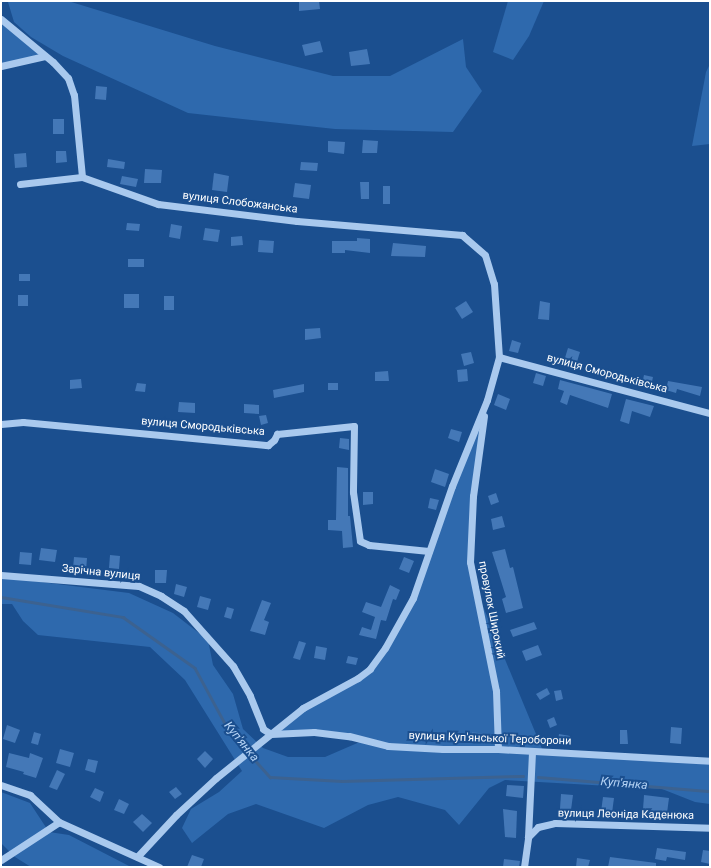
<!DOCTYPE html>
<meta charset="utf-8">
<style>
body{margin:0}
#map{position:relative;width:711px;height:868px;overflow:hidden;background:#1b4f8f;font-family:Roboto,sans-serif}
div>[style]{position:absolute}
.green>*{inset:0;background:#2e69ad}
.stream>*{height:2.5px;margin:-1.25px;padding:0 1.25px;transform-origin:1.25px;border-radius:1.25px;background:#3c6290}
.building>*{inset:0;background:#4478b7}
.minor>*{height:7px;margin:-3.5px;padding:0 3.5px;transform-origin:3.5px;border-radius:3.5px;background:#a9c9ee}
span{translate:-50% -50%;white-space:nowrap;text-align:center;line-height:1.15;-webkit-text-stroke:4px #1b4f8f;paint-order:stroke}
.street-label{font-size:11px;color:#fff}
.water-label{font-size:12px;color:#b5d3f5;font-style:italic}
.frame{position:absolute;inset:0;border:2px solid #fff;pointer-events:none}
</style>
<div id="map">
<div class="green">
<div style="clip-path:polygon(68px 1px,215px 46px,333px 76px,390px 76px,463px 39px,466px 67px,482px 91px,453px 132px,335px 129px,188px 113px,63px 56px,31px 37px,14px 22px,8px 2px)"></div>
<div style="clip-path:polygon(508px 1px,544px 1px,529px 36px,513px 60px,493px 52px)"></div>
<div style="clip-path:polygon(1px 19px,33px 46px,40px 57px,1px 65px)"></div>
<div style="clip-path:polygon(710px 64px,710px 144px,692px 146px,706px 72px)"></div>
<div style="clip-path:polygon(evenodd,485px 405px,470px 558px,475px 587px,543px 751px,710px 761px,710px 804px,695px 802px,662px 789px,505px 780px,489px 788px,459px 825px,445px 810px,398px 797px,368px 805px,324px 828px,256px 804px,228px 814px,192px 843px,182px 828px,191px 809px,219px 792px,242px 771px,185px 680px,150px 647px,38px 635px,23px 621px,12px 604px,1px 604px,1px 577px,129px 593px,173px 613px,208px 640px,213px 665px,233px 694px,243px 729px,263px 748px,288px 757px,325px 757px,362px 741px,334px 734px,271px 734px,303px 708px,370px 669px,402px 621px,485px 405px,369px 743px,425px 748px,379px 747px,369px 743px)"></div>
<div style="clip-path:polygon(1px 792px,30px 803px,49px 832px,69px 835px,131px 867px,31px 867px,15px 857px,1px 843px)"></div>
</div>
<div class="stream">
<div style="left:1px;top:597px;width:124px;rotate:9.3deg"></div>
<div style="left:123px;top:617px;width:88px;rotate:35.3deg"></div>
<div style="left:195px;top:668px;width:72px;rotate:61.6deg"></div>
<div style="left:229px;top:731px;width:62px;rotate:48.3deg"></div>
<div style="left:270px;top:777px;width:72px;rotate:3.2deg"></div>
<div style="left:342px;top:781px;width:181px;rotate:-1.6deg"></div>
<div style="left:538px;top:777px;width:173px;rotate:4.7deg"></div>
</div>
<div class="building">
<div style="clip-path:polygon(299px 1px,319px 1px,320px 9px,299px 11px)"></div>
<div style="clip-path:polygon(320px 41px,323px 52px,305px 56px,302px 45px)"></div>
<div style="clip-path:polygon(367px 49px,370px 64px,351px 66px,349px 52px)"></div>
<div style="clip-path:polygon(96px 86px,107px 87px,106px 100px,95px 99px)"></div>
<div style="clip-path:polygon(53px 119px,64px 119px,64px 134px,53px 134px)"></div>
<div style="clip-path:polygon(363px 140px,378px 141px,377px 153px,362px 153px)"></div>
<div style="clip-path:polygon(328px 141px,345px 142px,344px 154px,328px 152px)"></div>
<div style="clip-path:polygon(56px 151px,66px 151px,67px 162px,56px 163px)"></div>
<div style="clip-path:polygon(26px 153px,27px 167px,15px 168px,14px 154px)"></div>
<div style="clip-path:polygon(108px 159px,125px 162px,124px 169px,107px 167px)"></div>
<div style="clip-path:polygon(301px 162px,318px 163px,317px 171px,300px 170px)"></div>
<div style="clip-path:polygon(145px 169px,162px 170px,161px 183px,144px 183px)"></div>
<div style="clip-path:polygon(214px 173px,229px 176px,227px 192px,212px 190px)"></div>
<div style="clip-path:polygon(122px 176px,138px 179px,136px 187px,120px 184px)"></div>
<div style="clip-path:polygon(360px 182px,369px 182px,369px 199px,361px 199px)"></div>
<div style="clip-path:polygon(295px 183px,311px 185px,309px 199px,293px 197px)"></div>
<div style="clip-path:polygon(383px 186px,390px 186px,390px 204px,383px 204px)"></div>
<div style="clip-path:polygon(127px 223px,140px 224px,139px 231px,126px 230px)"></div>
<div style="clip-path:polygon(171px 224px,182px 226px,180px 239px,169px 237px)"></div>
<div style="clip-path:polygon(205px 228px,220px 230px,218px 242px,203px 240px)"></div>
<div style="clip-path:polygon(242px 236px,243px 245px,231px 246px,231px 237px)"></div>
<div style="clip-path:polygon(357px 238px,370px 239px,370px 253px,345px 250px,345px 253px,332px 253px,332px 241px,357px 241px)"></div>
<div style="clip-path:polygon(259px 240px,274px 241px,273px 253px,258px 252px)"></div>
<div style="clip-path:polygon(393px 243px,426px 246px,425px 257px,391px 256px)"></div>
<div style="clip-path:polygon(128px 259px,144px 259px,144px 267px,128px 267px)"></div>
<div style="clip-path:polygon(19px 274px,30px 274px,30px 281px,19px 281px)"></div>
<div style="clip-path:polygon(124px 294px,139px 294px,139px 308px,124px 308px)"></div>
<div style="clip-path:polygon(18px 295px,28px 295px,28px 306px,18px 306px)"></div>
<div style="clip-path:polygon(164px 296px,174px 296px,174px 310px,164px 310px)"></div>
<div style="clip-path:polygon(466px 301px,473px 312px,462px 319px,455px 308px)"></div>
<div style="clip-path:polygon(540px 301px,550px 303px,549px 320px,538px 319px)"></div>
<div style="clip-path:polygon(320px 328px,321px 338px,305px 340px,305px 329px)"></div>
<div style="clip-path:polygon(512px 340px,521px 343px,518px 353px,509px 351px)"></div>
<div style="clip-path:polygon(568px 348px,580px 352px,576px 365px,564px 361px)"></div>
<div style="clip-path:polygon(471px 352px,474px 363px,464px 366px,461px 354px)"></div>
<div style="clip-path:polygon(467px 369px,468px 381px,458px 382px,457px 370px)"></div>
<div style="clip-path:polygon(388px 371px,389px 381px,375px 381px,375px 372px)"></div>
<div style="clip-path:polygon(536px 373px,546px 376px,543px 386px,533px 383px)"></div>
<div style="clip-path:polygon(644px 375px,653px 377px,651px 386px,642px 384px)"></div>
<div style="clip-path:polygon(81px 379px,82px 388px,70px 389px,70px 380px)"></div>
<div style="clip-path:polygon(560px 380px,612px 394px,608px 408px,570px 395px,567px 405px,560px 402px,564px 391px,558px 389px)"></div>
<div style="clip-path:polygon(668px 381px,702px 387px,700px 396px,677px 389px,676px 393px,666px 390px)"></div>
<div style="clip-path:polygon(137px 383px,146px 384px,145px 392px,135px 391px)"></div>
<div style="clip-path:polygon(328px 383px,338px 383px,338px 390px,328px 390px)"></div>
<div style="clip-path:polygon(304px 384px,304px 392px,274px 398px,273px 390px)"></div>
<div style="clip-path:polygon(498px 394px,510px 399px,506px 410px,494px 405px)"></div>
<div style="clip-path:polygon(626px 399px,654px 406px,650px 417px,632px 411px,629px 424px,620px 421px)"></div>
<div style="clip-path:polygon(179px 402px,195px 403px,195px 413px,178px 412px)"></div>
<div style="clip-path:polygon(244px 404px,259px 405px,259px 414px,244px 413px)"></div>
<div style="clip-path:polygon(266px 415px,268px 423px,261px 425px,259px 416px)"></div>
<div style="clip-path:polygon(451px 429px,462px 432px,459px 442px,448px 438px)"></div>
<div style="clip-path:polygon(340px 438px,349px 439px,349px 450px,339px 448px)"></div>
<div style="clip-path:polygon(337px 467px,348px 468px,348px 516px,350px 516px,353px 547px,343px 548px,342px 531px,328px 530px,328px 520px,336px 520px)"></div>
<div style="clip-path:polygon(435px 469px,449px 474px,445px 487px,431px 482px)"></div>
<div style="clip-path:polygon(363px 492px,373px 492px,373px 504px,363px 505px)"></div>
<div style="clip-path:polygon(496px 493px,499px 502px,491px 505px,488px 496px)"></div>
<div style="clip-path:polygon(430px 498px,439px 500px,436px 510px,428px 508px)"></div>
<div style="clip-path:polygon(502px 516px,505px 527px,493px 530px,491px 519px)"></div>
<div style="clip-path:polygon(41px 548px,57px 550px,55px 562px,39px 560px)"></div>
<div style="clip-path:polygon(505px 549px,510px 568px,513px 567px,523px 608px,506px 613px,502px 599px,506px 597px,492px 552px)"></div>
<div style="clip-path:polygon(20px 552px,32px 553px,31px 565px,19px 564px)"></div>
<div style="clip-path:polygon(110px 555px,120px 556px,119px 569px,109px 568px)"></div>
<div style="clip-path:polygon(74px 557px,87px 558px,86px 571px,73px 569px)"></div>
<div style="clip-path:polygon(404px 557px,414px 561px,409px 573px,399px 569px)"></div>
<div style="clip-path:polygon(155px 570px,167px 570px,166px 583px,155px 583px)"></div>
<div style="clip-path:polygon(176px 584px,187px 587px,184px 597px,174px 594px)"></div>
<div style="clip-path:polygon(390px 585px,400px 590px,396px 600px,393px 599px,386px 621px,381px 620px,376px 639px,359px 635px,362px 627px,371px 630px,375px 617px,362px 612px,366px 602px,381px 607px)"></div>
<div style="clip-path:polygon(200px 596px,211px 599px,208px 610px,197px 607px)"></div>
<div style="clip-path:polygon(262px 600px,271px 603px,264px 620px,269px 622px,265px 635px,250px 631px)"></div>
<div style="clip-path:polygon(227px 607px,234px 609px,231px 619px,224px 617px)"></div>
<div style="clip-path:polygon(534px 622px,537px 629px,513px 637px,510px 630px)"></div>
<div style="clip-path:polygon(299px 641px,306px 643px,300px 660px,293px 658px)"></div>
<div style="clip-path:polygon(538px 645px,542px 655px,526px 661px,522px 651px)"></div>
<div style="clip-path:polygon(316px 646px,327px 648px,325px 660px,314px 658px)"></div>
<div style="clip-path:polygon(348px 656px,358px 658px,356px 665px,346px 663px)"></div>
<div style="clip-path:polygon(547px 688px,550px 694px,540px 700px,536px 694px)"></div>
<div style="clip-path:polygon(561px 690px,563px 699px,556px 701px,554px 691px)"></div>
<div style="clip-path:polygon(554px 717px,557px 725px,550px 728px,547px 720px)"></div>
<div style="clip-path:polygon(7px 725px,20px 730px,15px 743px,3px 739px)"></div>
<div style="clip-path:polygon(671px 727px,682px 728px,681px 744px,670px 743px)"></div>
<div style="clip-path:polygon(620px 730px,627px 730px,628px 744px,620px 744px)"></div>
<div style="clip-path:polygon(34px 732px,41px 734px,38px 745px,31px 743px)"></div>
<div style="clip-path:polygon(472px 732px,485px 734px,483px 742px,471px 740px)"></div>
<div style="clip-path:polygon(559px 734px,570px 736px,569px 743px,558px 741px)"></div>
<div style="clip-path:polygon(60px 749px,74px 753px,70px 767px,56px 763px)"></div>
<div style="clip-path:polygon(205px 751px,213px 759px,205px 768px,197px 759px)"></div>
<div style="clip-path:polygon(9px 753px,29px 758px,30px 753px,43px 758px,36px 778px,23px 774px,24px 772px,6px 767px)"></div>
<div style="clip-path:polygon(88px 759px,98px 761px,95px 773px,85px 770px)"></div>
<div style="clip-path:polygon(57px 770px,65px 774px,57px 790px,49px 787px)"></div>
<div style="clip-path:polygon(507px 785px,524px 786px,523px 798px,506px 796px)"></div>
<div style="clip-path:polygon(176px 787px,182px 794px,175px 799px,169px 792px)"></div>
<div style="clip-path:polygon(95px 788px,104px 792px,100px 802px,90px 797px)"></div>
<div style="clip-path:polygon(561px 794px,573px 795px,571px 810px,560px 809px)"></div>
<div style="clip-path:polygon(644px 795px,669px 798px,667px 813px,643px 810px)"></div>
<div style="clip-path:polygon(603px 797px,614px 798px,612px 813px,601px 812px)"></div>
<div style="clip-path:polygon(119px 799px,129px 804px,124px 814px,114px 810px)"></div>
<div style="clip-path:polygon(503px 809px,517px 811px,516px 838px,505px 837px)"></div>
<div style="clip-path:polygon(142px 814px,152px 823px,143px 832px,133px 822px)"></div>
<div style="clip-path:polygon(657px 848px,686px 852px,685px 860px,667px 857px,666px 861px,655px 859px)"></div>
<div style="clip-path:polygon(703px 850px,710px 851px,710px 864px,701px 862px)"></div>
<div style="clip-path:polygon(192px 855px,204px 859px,201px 867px,187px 867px)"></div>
<div style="clip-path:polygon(610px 857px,656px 863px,656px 867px,608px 867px)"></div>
<div style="clip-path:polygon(577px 858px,590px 860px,588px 867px,576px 867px)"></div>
<div style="clip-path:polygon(504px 859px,520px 861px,519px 867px,503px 867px)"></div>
</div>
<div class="minor">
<div style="left:1px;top:19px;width:67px;rotate:39.6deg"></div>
<div style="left:53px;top:62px;width:22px;rotate:47deg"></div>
<div style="left:68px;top:78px;width:18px;rotate:71deg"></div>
<div style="left:74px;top:95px;width:82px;rotate:84.4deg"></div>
<div style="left:1px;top:66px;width:45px;rotate:-12.8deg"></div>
<div style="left:20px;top:184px;width:62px;rotate:-6.4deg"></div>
<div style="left:82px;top:177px;width:81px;rotate:19.6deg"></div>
<div style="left:158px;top:204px;width:140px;rotate:7deg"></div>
<div style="left:297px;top:221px;width:166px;rotate:4.8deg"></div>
<div style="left:462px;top:235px;width:30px;rotate:41deg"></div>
<div style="left:485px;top:255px;width:30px;rotate:73deg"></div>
<div style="left:494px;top:284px;width:73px;rotate:86.1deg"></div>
<div style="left:499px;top:357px;width:45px;rotate:105.6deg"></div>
<div style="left:487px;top:400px;width:93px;rotate:112.1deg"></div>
<div style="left:452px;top:486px;width:119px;rotate:109.2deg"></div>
<div style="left:413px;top:598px;width:57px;rotate:119.2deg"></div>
<div style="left:385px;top:648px;width:26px;rotate:126deg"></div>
<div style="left:370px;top:669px;width:15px;rotate:143deg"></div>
<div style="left:358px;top:678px;width:63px;rotate:151.4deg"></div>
<div style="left:303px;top:708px;width:112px;rotate:141.2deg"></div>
<div style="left:216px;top:778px;width:54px;rotate:137.2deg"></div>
<div style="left:176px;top:815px;width:57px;rotate:132.9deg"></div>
<div style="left:499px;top:357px;width:218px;rotate:14.9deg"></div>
<div style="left:484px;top:416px;width:81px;rotate:97.8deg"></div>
<div style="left:473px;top:496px;width:66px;rotate:92.6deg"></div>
<div style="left:470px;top:562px;width:132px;rotate:78.6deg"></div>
<div style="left:496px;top:691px;width:58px;rotate:88deg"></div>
<div style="left:1px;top:424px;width:22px;rotate:-5deg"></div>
<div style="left:23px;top:422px;width:246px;rotate:5.4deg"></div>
<div style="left:268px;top:445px;width:8px;rotate:-40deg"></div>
<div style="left:274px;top:440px;width:7px;rotate:-63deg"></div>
<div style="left:277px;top:434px;width:77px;rotate:-5.9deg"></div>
<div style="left:354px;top:426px;width:66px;rotate:90.9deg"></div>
<div style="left:353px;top:492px;width:49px;rotate:81.9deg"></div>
<div style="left:360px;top:541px;width:10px;rotate:24deg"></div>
<div style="left:369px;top:545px;width:60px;rotate:5.7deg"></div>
<div style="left:1px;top:575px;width:138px;rotate:4.6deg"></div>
<div style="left:139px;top:586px;width:24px;rotate:24deg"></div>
<div style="left:161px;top:596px;width:27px;rotate:33deg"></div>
<div style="left:184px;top:611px;width:74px;rotate:48.3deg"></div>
<div style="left:233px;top:666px;width:34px;rotate:60deg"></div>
<div style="left:250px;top:696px;width:35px;rotate:68deg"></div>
<div style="left:263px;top:729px;width:9px;rotate:32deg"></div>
<div style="left:271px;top:734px;width:43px;rotate:-2.7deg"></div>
<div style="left:314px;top:732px;width:35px;rotate:7deg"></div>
<div style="left:349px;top:736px;width:40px;rotate:14.4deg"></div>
<div style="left:388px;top:746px;width:55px;rotate:3.1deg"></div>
<div style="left:443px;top:749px;width:55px"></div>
<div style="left:498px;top:749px;width:212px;rotate:3.2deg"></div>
<div style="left:1px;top:785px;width:31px;rotate:19deg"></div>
<div style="left:30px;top:795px;width:40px;rotate:43deg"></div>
<div style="left:59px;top:822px;width:110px;rotate:24.2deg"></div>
<div style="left:528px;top:837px;width:86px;rotate:-87.3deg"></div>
<div style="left:1px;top:860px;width:69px;rotate:-33.2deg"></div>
<div style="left:524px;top:867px;width:30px;rotate:-82deg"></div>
<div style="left:528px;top:837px;width:14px;rotate:-45deg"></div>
<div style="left:538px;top:827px;width:17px;rotate:-13deg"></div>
<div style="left:555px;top:823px;width:155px;rotate:1.8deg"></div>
</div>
<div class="street-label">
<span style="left:240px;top:203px;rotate:7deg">вулиця Слобожанська</span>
<span style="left:607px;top:374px;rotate:15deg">вулиця Смородьківська</span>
<span style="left:203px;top:427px;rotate:5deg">вулиця Смородьківська</span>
<span style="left:101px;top:573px;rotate:6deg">Зарічна вулиця</span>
<span style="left:491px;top:610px;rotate:79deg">провулок Широкий</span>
<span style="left:490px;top:739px;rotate:2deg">вулиця Куп'янської Тероборони</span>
<span style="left:626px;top:815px;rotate:1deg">вулиця Леоніда Каденюка</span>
</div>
<div class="water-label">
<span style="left:241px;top:742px;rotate:51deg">Куп'янка</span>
<span style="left:624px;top:784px;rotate:5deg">Куп'янка</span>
</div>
<div class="frame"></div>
</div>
